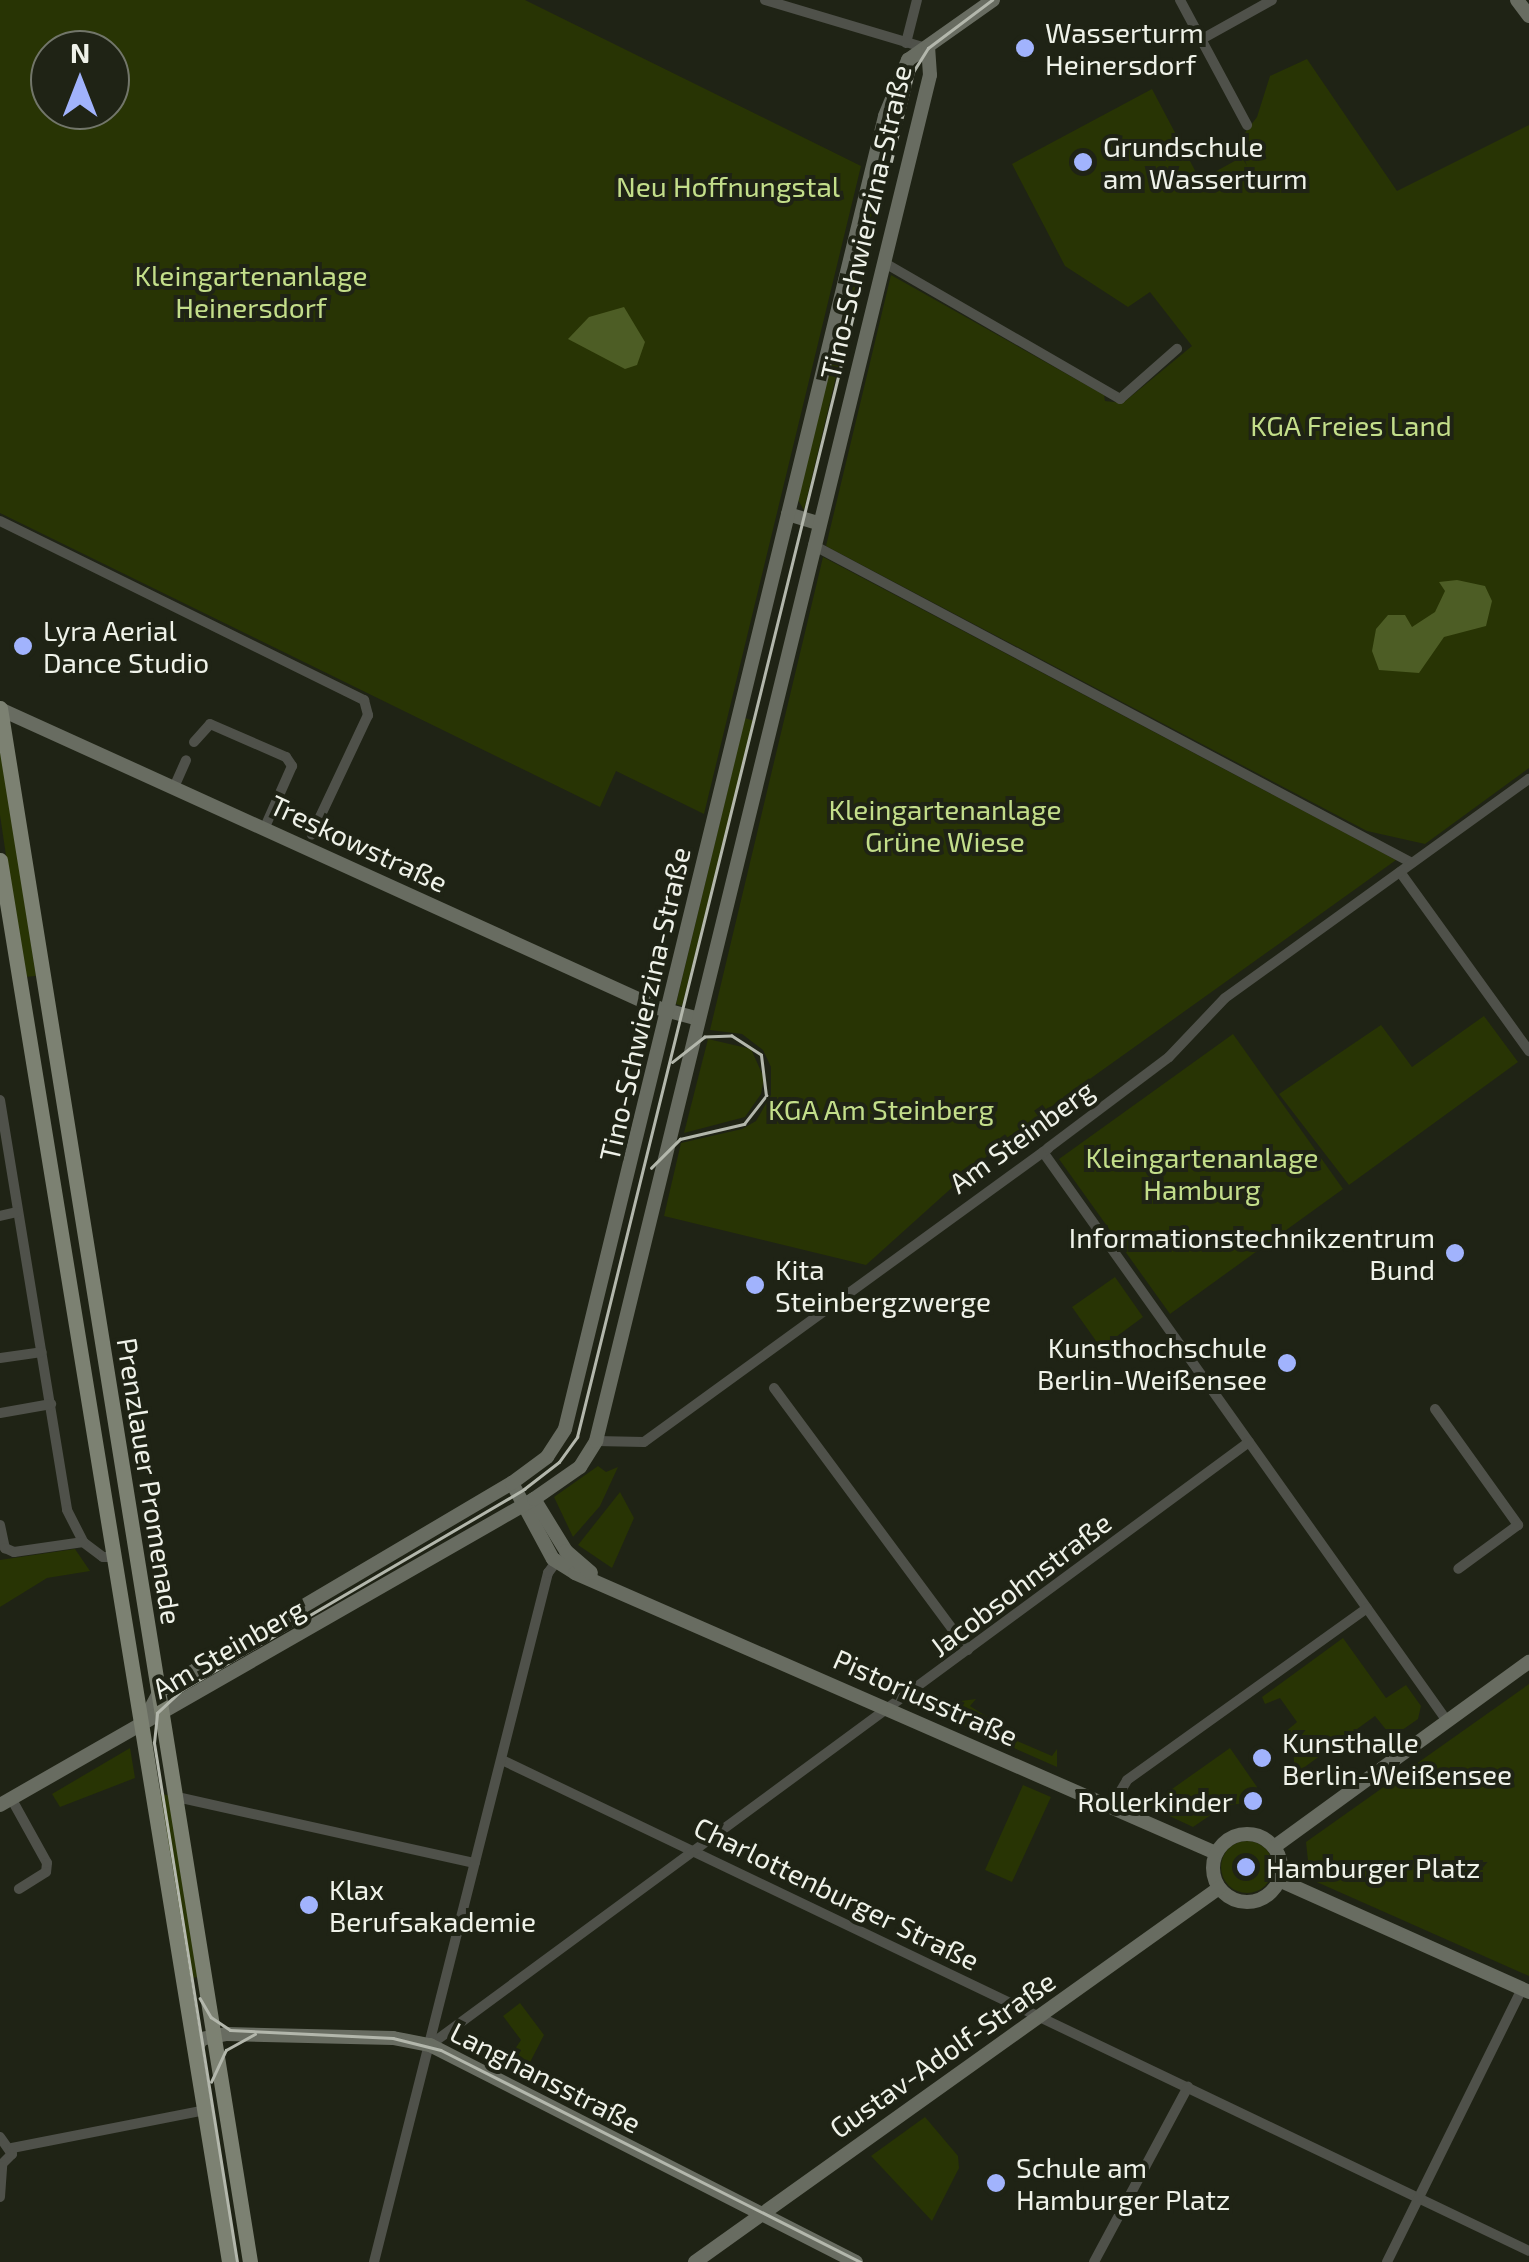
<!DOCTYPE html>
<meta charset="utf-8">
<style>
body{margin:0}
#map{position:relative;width:1529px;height:2262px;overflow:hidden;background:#1f2315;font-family:"Exo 2",sans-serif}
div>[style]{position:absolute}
.green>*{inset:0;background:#283404}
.round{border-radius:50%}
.water>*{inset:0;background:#4d5d25}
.street>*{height:10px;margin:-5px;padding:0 5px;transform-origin:5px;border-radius:5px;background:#4f514a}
.secondary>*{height:14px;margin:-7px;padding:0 7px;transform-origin:7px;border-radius:7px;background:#686c61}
.secondary>.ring{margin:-7px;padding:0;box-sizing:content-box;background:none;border:14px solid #686c61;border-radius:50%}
.primary>*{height:15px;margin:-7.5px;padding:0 7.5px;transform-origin:7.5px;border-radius:7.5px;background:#7c8172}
.tram>*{height:2.5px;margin:-1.25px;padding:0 1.25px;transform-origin:1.25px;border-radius:1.25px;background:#b3b7ac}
.dots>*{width:28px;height:28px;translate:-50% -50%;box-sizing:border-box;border:5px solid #1f2315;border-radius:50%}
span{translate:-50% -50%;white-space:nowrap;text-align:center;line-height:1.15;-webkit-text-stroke:8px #1f2315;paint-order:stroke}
.poi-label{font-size:28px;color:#eff2e9}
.left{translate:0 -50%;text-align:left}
.right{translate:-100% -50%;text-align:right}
.park-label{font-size:28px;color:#c3de8a}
.street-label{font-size:28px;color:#eff2e9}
.north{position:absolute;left:30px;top:30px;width:100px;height:100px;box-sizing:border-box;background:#1f2315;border:2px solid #72766a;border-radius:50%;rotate:0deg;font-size:28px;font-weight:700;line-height:40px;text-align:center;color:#eff2e9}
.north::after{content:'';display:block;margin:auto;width:35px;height:45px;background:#a1b3fd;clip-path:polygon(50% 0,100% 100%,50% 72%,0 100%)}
</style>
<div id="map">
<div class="green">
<div style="clip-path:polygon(evenodd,0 0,525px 0,861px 166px,704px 814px,616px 771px,600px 807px,0 513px,0 0,50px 50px,110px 50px,110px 110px,50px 110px,50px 50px)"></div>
<div style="clip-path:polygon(1307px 59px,1397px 191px,1529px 125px,1529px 768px,1425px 844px,1367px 831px,826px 546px,891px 275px,1104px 395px,1105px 401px,1123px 403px,1192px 346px,1150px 292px,1128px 307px,1065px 266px,1012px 164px,1152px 89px,1200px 180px,1242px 157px,1247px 166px,1238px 142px,1257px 117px,1270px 76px)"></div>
<div style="clip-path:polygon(869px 204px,877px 206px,804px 510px,798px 500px)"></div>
<div style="clip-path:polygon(823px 557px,1396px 860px,1006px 1139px,866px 1265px,664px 1216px,681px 1143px,742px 1129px,756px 1121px,771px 1095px,771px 1067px,763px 1050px,742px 1034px,710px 1030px)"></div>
<div style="clip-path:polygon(745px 718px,754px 721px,682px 1006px,676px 1004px)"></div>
<div style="clip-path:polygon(0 749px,1px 749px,36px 976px,24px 977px,0 815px)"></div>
<div style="clip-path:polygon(1484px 1016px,1518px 1062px,1349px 1185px,1279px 1094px,1381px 1025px,1412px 1067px)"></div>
<div style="clip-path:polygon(1233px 1034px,1343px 1189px,1170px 1314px,1059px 1159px)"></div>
<div style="clip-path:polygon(708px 1039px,751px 1049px,764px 1078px,761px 1094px,745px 1117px,684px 1133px)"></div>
<div style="clip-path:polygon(1115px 1277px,1143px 1317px,1101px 1348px,1072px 1307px)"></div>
<div style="clip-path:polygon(598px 1466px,606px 1472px,618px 1467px,600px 1506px,573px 1537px,554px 1497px)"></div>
<div style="clip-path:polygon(620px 1492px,634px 1518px,612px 1568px,578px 1545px)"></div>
<div style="clip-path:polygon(75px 1549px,90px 1571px,47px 1578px,0 1607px,0 1560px)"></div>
<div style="clip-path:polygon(1343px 1638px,1386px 1698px,1406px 1685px,1421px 1706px,1418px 1719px,1392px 1737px,1375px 1716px,1295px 1774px,1293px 1748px,1284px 1733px,1297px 1722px,1280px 1698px,1265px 1704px,1262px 1697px)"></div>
<div style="clip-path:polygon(1529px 1684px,1529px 1976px,1310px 1879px,1306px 1842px)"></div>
<div style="clip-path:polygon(976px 1699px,970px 1706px,992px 1720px,989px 1729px,1052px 1756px,1057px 1749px,1057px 1767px,948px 1719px,961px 1701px)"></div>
<div style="clip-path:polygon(130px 1748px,135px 1778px,60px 1807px,52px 1794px)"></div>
<div style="clip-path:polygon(1230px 1748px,1257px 1787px,1251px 1802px,1224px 1806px,1193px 1827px,1148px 1806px)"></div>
<div style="clip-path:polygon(1023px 1785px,1051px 1797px,1012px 1882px,985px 1870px)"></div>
<div style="clip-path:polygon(159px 1793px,170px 1796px,199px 1977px,190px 1978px)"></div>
<div class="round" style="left:1221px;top:1841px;width:52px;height:52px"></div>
<div style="clip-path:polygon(520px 2003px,544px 2035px,524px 2074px,505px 2064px,521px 2040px,503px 2016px)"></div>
<div style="clip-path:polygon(925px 2117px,958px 2156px,959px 2168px,932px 2221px,871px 2156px)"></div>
</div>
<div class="water">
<div style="clip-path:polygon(624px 307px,645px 342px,637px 365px,625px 369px,568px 339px,589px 317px)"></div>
<div style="clip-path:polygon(1457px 580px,1485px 586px,1492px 601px,1486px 626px,1444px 637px,1419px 673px,1379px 670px,1372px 651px,1376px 629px,1388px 615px,1405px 615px,1412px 627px,1435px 612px,1445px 591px,1439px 582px)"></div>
</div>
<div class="street">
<div style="left:765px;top:0;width:168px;rotate:16.6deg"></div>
<div style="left:1180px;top:0;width:142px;rotate:61.8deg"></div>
<div style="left:1202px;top:39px;width:80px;rotate:-29.1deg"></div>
<div style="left:906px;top:43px;width:44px;rotate:-75.7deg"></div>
<div style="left:883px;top:262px;width:274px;rotate:30deg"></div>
<div style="left:1120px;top:399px;width:76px;rotate:-41.3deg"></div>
<div style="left:0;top:521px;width:406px;rotate:26.2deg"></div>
<div style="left:364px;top:700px;width:16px;rotate:75deg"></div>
<div style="left:368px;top:715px;width:132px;rotate:115.2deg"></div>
<div style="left:813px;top:545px;width:678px;rotate:27.96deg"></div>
<div style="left:194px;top:742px;width:24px;rotate:-48deg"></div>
<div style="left:210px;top:724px;width:83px;rotate:23.5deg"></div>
<div style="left:286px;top:757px;width:11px;rotate:56deg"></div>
<div style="left:292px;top:766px;width:67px;rotate:113.9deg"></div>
<div style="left:175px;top:785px;width:27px;rotate:-66deg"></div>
<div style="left:1400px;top:872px;width:221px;rotate:54.2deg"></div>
<div style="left:0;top:1100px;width:415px;rotate:80.7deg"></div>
<div style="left:67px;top:1510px;width:36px;rotate:63deg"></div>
<div style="left:83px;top:1542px;width:25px;rotate:37deg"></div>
<div style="left:103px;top:1557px;width:12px"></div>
<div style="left:1043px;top:1152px;width:698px;rotate:54.62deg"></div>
<div style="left:0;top:1216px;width:18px;rotate:-13deg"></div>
<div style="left:0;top:1358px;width:42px;rotate:-8.1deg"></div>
<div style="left:774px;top:1388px;width:326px;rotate:53.5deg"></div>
<div style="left:1435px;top:1409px;width:143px;rotate:54.4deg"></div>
<div style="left:1518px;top:1525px;width:74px;rotate:143.7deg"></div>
<div style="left:0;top:1413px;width:52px;rotate:-10deg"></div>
<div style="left:596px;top:1441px;width:48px;rotate:1.2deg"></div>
<div style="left:644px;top:1442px;width:500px;rotate:-36deg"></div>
<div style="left:1048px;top:1148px;width:151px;rotate:-36.9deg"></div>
<div style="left:1169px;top:1057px;width:81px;rotate:-46.5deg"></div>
<div style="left:1225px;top:998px;width:375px;rotate:-35.8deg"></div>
<div style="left:0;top:1525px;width:24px;rotate:78deg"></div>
<div style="left:5px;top:1548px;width:10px;rotate:24deg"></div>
<div style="left:14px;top:1552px;width:70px;rotate:-8.2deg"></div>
<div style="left:502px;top:1760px;width:1138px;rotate:25.55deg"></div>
<div style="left:177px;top:1797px;width:305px;rotate:12.5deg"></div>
<div style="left:11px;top:1798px;width:74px;rotate:61deg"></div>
<div style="left:47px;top:1863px;width:9px;rotate:96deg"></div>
<div style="left:46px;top:1872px;width:32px;rotate:148deg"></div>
<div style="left:1111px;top:1807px;width:31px;rotate:-59deg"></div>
<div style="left:1127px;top:1780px;width:295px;rotate:-35.6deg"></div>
<div style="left:430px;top:2045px;width:1017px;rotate:-36.36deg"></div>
<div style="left:0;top:2137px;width:21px;rotate:55deg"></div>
<div style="left:12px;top:2154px;width:17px;rotate:135deg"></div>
<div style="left:12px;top:2148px;width:198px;rotate:-11.1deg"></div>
<div style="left:0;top:2197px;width:31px;rotate:-86deg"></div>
<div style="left:374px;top:2262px;width:711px;rotate:-75.83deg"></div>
<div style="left:548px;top:1573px;width:17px;rotate:-54deg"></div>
<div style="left:1094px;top:2262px;width:199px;rotate:-61.8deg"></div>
<div style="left:1387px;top:2262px;width:305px;rotate:-63.7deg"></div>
</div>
<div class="secondary">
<div style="left:1517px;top:0;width:20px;rotate:53deg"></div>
<div style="left:788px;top:514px;width:31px;rotate:17deg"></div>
<div style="left:0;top:709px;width:723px;rotate:24.44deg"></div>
<div style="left:658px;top:1008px;width:42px;rotate:15deg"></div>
<div style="left:512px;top:1483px;width:86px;rotate:61.7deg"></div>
<div style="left:553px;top:1559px;width:26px;rotate:32deg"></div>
<div style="left:575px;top:1573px;width:699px;rotate:23.6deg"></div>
<div style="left:534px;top:1499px;width:61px;rotate:58.4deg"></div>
<div style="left:566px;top:1551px;width:33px;rotate:41deg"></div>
<div style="left:144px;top:1721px;width:34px;rotate:-62deg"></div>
<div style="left:160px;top:1691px;width:409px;rotate:-30.6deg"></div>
<div style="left:512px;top:1483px;width:44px;rotate:-36.6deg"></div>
<div style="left:547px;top:1457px;width:33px;rotate:-57deg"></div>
<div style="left:565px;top:1429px;width:1351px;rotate:-76.3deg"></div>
<div style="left:885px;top:116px;width:61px;rotate:-67.7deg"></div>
<div style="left:908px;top:60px;width:104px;rotate:-35.2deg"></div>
<div style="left:0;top:1805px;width:615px;rotate:-29.81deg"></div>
<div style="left:534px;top:1499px;width:56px;rotate:-34.8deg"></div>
<div style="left:580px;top:1467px;width:31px;rotate:-58deg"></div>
<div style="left:596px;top:1441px;width:1406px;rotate:-76.26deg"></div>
<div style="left:930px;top:75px;width:27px;rotate:-94deg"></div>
<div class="ring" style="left:1213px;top:1834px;width:54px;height:54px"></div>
<div style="left:1274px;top:1847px;width:315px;rotate:-36deg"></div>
<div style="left:1279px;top:1880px;width:274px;rotate:24.1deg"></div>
<div style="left:196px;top:2049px;width:11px;rotate:-63deg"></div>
<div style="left:201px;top:2039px;width:25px;rotate:-11deg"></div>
<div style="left:226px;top:2034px;width:167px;rotate:1.4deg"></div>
<div style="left:393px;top:2038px;width:38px;rotate:11deg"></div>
<div style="left:430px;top:2045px;width:478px;rotate:27deg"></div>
<div style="left:695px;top:2262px;width:644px;rotate:-35.52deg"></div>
</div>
<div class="primary">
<div style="left:0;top:708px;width:1574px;rotate:80.86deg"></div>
<div style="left:0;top:860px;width:1421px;rotate:80.72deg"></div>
</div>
<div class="tram">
<div style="left:651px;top:1168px;width:41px;rotate:-45deg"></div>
<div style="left:680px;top:1139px;width:66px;rotate:-13.2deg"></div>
<div style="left:744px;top:1124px;width:36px;rotate:-52deg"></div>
<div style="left:766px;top:1096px;width:41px;rotate:-97deg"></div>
<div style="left:761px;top:1055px;width:35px;rotate:-147deg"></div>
<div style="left:732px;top:1036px;width:27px;rotate:178deg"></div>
<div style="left:705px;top:1037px;width:41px;rotate:142deg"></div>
<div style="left:200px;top:1998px;width:22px;rotate:60deg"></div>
<div style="left:211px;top:2017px;width:23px;rotate:34deg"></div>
<div style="left:230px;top:2030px;width:163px;rotate:2.8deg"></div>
<div style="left:393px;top:2038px;width:49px;rotate:14deg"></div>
<div style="left:441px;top:2050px;width:470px;rotate:26.8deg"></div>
<div style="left:211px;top:2082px;width:35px;rotate:-65deg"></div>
<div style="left:226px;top:2050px;width:33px;rotate:-29deg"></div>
<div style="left:237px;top:2262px;width:526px;rotate:-99.09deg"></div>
<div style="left:154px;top:1743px;width:30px;rotate:-84deg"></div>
<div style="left:157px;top:1713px;width:34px;rotate:-43deg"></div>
<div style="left:182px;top:1690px;width:397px;rotate:-30.4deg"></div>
<div style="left:524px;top:1489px;width:44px;rotate:-37.6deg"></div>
<div style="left:559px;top:1462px;width:31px;rotate:-54deg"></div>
<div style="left:577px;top:1437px;width:1406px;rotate:-76.17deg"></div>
<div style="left:913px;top:72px;width:28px;rotate:-58deg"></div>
<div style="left:928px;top:48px;width:80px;rotate:-36.9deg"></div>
</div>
<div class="dots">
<div style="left:1025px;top:48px;background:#a1b3fd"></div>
<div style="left:1083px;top:162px;background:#a1b3fd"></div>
<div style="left:23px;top:646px;background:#a1b3fd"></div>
<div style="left:1455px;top:1253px;background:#a1b3fd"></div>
<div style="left:755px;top:1285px;background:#a1b3fd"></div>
<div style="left:1287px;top:1363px;background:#a1b3fd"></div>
<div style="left:1262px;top:1758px;background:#a1b3fd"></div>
<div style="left:1253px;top:1801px;background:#a1b3fd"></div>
<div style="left:1246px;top:1867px;background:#a1b3fd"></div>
<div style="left:309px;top:1905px;background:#a1b3fd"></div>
<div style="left:996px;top:2183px;background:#a1b3fd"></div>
</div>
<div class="poi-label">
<span class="left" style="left:1045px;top:48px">Wasserturm<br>Heinersdorf</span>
<span class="left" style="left:1103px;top:162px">Grundschule<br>am Wasserturm</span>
<span class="left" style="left:43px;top:646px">Lyra Aerial<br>Dance Studio</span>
<span class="right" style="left:1435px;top:1253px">Informationstechnikzentrum<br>Bund</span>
<span class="left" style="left:775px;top:1285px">Kita<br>Steinbergzwerge</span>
<span class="right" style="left:1267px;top:1363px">Kunsthochschule<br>Berlin-Weißensee</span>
<span class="left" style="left:1282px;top:1758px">Kunsthalle<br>Berlin-Weißensee</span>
<span class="right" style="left:1233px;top:1801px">Rollerkinder</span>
<span class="left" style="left:1266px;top:1867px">Hamburger Platz</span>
<span class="left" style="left:329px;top:1905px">Klax<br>Berufsakademie</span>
<span class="left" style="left:1016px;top:2183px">Schule am<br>Hamburger Platz</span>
</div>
<div class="park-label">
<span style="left:728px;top:186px">Neu Hoffnungstal</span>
<span style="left:251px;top:291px">Kleingartenanlage<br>Heinersdorf</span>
<span style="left:1351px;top:425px">KGA Freies Land</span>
<span style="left:945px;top:825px">Kleingartenanlage<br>Grüne Wiese</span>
<span style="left:881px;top:1109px">KGA Am Steinberg</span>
<span style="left:1202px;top:1173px">Kleingartenanlage<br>Hamburg</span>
</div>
<div class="street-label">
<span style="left:865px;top:222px;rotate:-77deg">Tino-Schwierzina-Straße</span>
<span style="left:359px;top:843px;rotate:25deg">Treskowstraße</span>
<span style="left:644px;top:1004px;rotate:-77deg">Tino-Schwierzina-Straße</span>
<span style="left:1021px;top:1136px;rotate:-36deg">Am Steinberg</span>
<span style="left:150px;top:1481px;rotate:81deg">Prenzlauer Promenade</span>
<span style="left:1020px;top:1584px;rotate:-37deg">Jacobsohnstraße</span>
<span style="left:228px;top:1648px;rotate:-30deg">Am Steinberg</span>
<span style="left:926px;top:1697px;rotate:24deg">Pistoriusstraße</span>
<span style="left:837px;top:1893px;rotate:26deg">Charlottenburger Straße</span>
<span style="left:942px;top:2054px;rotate:-35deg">Gustav-Adolf-Straße</span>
<span style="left:546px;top:2077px;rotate:27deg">Langhansstraße</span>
</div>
<div class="north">N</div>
</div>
